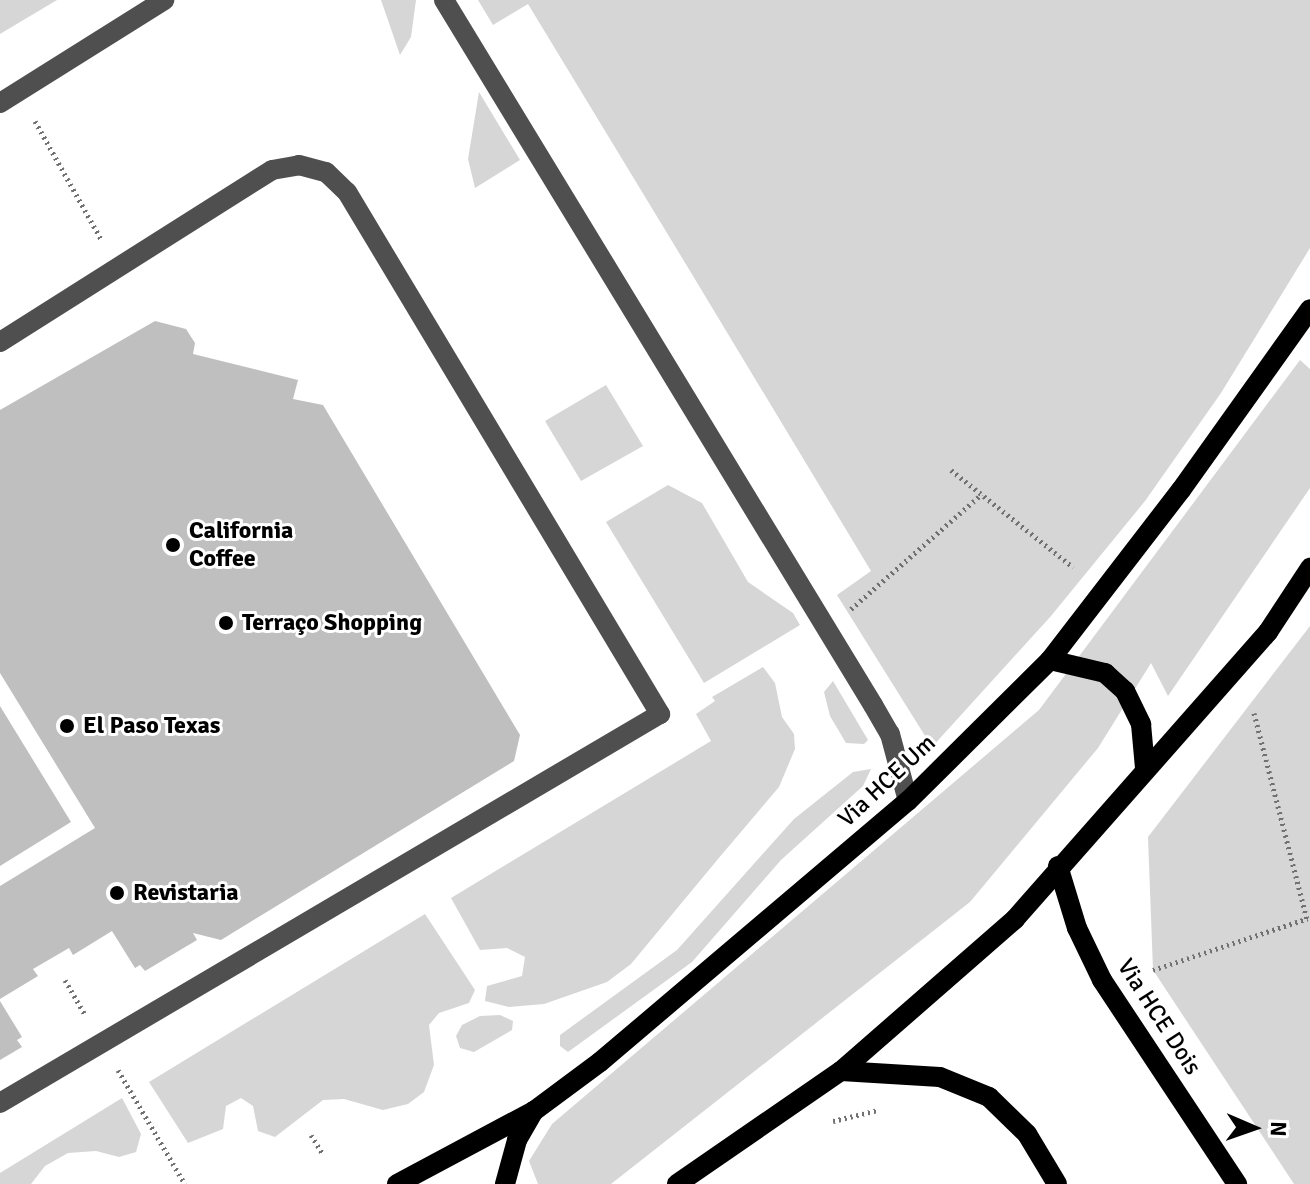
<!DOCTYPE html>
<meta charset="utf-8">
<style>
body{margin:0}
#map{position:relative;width:1310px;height:1184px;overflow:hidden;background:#fff;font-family:Signika,sans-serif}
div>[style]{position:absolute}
.green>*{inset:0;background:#d6d6d6}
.building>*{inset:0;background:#bfbfbf}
.path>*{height:5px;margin-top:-2.5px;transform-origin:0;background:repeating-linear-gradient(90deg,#717171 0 2px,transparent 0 6px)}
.minor>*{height:20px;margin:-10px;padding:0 10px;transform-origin:10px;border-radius:10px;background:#4f4f4f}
.major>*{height:20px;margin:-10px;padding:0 10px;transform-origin:10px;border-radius:10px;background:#000}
.dots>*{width:22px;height:22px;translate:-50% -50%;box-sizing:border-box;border:4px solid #fff;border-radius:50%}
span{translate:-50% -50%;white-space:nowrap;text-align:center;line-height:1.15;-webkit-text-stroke:6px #fff;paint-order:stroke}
.poi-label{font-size:24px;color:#000;font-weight:700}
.left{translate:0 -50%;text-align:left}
.street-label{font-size:24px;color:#000}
.north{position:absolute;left:1214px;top:1088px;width:80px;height:80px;-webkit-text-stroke:6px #fff;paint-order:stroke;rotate:92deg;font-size:22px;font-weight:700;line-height:32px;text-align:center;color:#000}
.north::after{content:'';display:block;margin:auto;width:28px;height:36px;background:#000;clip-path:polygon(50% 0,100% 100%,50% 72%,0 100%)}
</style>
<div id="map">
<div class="green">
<div style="clip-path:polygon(0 0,57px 0,0 34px)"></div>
<div style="clip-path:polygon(381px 0,416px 0,411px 37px,400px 55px)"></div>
<div style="clip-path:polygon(478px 0,1310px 0,1310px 248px,1221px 393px,1145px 501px,1051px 616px,932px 747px,837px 595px,871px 571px,687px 266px,528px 4px,493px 25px)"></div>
<div style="clip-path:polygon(479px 92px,520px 160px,475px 188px,468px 159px)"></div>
<div style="clip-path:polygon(1300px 360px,1310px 369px,1310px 488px,1168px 696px,1151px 663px,1098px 748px,970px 902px,611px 1184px,538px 1184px,529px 1161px,552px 1124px,1039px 710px)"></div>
<div style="clip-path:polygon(606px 385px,643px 446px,581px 481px,545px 421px)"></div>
<div style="clip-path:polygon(668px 485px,702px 503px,748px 582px,793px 613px,800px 625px,704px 683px,606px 522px)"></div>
<div style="clip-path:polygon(1310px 626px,1310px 1184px,1294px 1184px,1153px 970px,1148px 837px)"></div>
<div style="clip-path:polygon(763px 667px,775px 683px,782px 717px,794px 734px,795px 749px,779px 787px,718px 859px,631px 964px,607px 982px,544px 1004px,509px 1007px,485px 1001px,487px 986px,522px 976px,525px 957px,507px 948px,480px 950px,451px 898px,711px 741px,696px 714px,715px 701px,712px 697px)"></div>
<div style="clip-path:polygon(833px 681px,868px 740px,864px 744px,846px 743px,830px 716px,824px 692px)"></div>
<div style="clip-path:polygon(871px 769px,863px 786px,781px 860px,692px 962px,568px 1052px,560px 1046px,560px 1035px,677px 950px,794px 819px,853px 772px)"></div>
<div style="clip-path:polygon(425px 914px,475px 990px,469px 1003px,439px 1013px,429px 1025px,434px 1065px,424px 1092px,408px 1104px,383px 1110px,344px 1099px,323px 1100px,275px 1137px,258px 1131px,253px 1106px,241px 1098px,226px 1106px,223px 1129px,188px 1143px,149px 1082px)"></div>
<div style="clip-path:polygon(500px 1015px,513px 1021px,512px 1030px,474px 1052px,460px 1048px,456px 1036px,462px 1025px,480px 1016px)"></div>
<div style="clip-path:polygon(122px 1098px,141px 1134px,136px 1152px,119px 1157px,96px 1151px,68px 1153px,45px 1166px,31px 1184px,0 1184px,0 1173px)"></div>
</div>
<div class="building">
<div style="clip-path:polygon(155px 321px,186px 329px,195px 343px,193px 354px,298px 380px,293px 399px,323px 405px,520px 735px,514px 761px,221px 940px,193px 933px,197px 940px,145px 971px,140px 965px,135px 968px,112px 931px,73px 955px,69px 948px,33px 969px,38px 976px,0 999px,0 886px,95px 828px,0 673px,0 410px)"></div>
<div style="clip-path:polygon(0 706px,71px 822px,0 866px)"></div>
<div style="clip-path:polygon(0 1001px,22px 1037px,17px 1040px,22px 1047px,0 1060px)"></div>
</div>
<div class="path">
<div style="left:35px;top:121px;width:137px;rotate:60.8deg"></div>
<div style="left:951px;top:470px;width:156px;rotate:38.5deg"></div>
<div style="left:851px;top:609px;width:174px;rotate:-41.3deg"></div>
<div style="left:1254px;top:713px;width:213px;rotate:75.6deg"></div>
<div style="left:1153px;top:970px;width:163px;rotate:-18.5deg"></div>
<div style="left:65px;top:980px;width:39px;rotate:60deg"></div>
<div style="left:118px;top:1070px;width:132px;rotate:59.6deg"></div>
<div style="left:833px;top:1121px;width:46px;rotate:-13.7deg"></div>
<div style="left:311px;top:1135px;width:22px;rotate:58deg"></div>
</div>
<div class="minor">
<div style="left:444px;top:0;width:825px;rotate:58.68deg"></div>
<div style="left:873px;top:705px;width:34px;rotate:60deg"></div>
<div style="left:890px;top:734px;width:69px;rotate:75deg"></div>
<div style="left:0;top:103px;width:194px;rotate:-32.1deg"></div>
<div style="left:0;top:342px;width:322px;rotate:-32.3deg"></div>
<div style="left:272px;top:170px;width:27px;rotate:-10deg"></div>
<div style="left:299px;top:165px;width:28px;rotate:15deg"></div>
<div style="left:326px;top:172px;width:29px;rotate:44deg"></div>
<div style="left:347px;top:192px;width:609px;rotate:59.05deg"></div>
<div style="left:660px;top:714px;width:766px;rotate:149.49deg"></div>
</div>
<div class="major">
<div style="left:1050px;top:660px;width:57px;rotate:13.3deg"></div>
<div style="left:1105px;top:673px;width:27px;rotate:42deg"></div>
<div style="left:1125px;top:691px;width:37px;rotate:64deg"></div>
<div style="left:1141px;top:724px;width:44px;rotate:84.8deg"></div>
<div style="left:1058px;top:866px;width:65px;rotate:73deg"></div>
<div style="left:1077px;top:928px;width:58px;rotate:64.3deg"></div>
<div style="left:1102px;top:980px;width:245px;rotate:56.5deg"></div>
<div style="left:841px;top:1071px;width:99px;rotate:3.5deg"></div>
<div style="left:940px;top:1077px;width:53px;rotate:22.2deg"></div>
<div style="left:989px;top:1097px;width:53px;rotate:44.2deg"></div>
<div style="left:1027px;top:1134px;width:58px;rotate:59deg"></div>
<div style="left:397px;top:1184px;width:155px;rotate:-28.1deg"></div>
<div style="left:534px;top:1111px;width:82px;rotate:-36.6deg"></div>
<div style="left:600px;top:1062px;width:404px;rotate:-40.3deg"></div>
<div style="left:908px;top:801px;width:200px;rotate:-44.8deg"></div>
<div style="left:1050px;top:660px;width:215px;rotate:-52.4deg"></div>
<div style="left:1181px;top:490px;width:222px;rotate:-54.5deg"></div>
<div style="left:505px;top:1184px;width:46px;rotate:-74.7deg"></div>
<div style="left:517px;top:1140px;width:34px;rotate:-60deg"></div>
<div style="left:677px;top:1184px;width:199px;rotate:-34.6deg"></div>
<div style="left:841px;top:1071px;width:231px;rotate:-41.1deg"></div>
<div style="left:1015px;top:919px;width:383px;rotate:-48.6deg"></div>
<div style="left:1268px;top:632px;width:77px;rotate:-56.7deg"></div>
</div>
<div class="dots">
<div style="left:173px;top:545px;background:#000"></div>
<div style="left:226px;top:623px;background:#000"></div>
<div style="left:67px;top:726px;background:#000"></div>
<div style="left:117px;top:893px;background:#000"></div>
</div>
<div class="poi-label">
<span class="left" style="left:189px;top:545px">California<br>Coffee</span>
<span class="left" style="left:242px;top:623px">Terraço Shopping</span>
<span class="left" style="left:83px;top:726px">El Paso Texas</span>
<span class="left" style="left:133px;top:893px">Revistaria</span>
</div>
<div class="street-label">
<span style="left:887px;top:781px;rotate:-43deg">Via HCE Um</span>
<span style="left:1159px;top:1017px;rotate:57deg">Via HCE Dois</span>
</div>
<div class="north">N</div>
</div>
